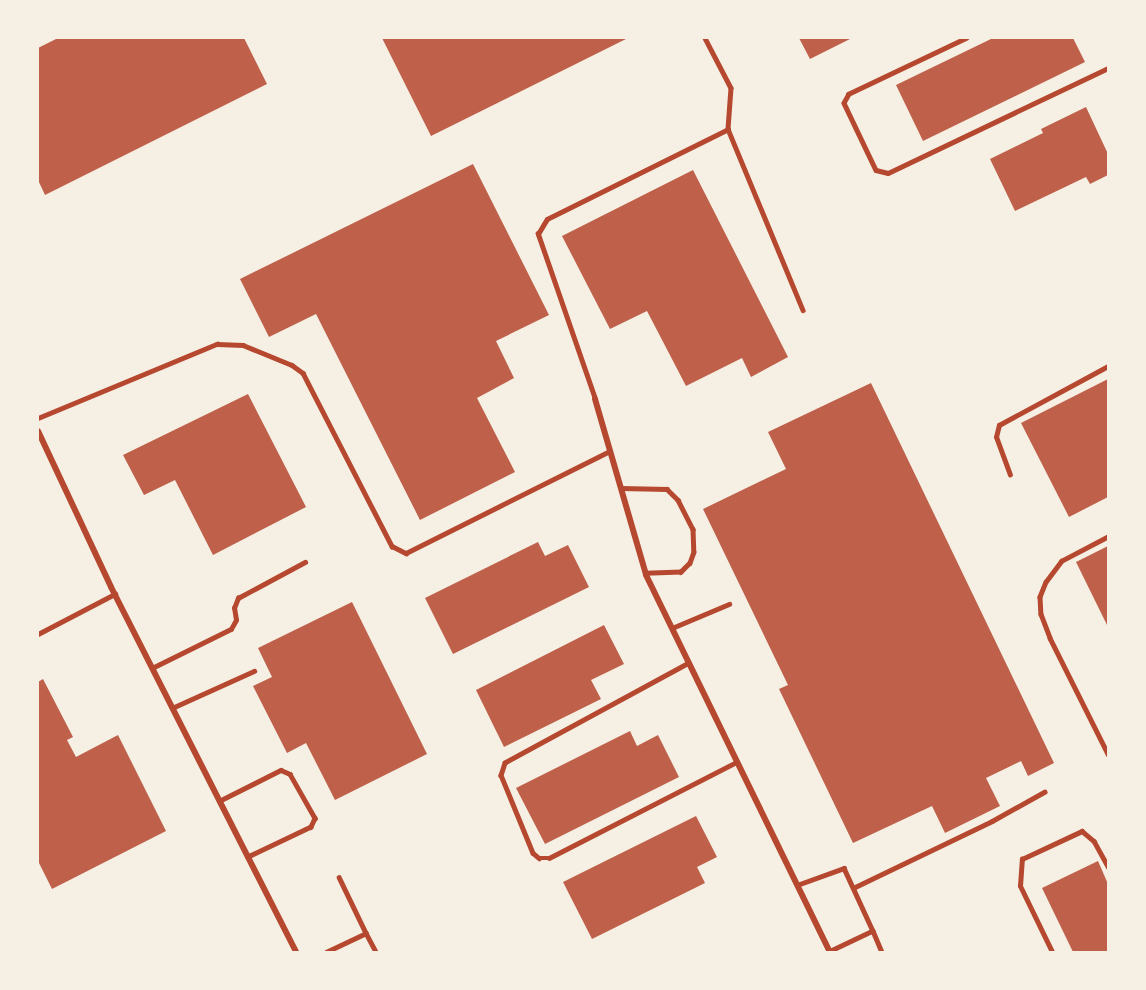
<!DOCTYPE html>
<style>
body{margin:0}
#map{position:relative;width:1146px;height:990px;overflow:hidden;background:#f6efe4;font-family:Arial,sans-serif}
div>[style]{position:absolute}
.building>*{inset:0;background:#bf614a}
.service>*{height:4.5px;margin:-2.25px;padding:0 2.25px;transform-origin:2.25px;border-radius:2.25px;background:#b5482f}
.minor>*{height:6px;margin:-3px;padding:0 3px;transform-origin:3px;border-radius:3px;background:#b5482f}
span{translate:-50% -50%;white-space:nowrap;text-align:center;line-height:1.15;-webkit-text-stroke:5px #f6efe4;paint-order:stroke}
.frame{position:absolute;inset:0;border:39px solid #f6efe4;pointer-events:none}
</style>
<div id="map">
<div class="building">
<div style="clip-path:polygon(58px 38px,244px 38px,267px 84px,45px 195px,38px 180px,38px 48px)"></div>
<div style="clip-path:polygon(382px 38px,628px 38px,431px 136px)"></div>
<div style="clip-path:polygon(799px 38px,852px 38px,810px 59px)"></div>
<div style="clip-path:polygon(993px 38px,1073px 38px,1085px 62px,923px 141px,896px 85px)"></div>
<div style="clip-path:polygon(1086px 107px,1108px 154px,1108px 175px,1090px 184px,1086px 177px,1015px 211px,990px 159px,1043px 133px,1041px 129px)"></div>
<div style="clip-path:polygon(473px 164px,549px 315px,496px 341px,514px 378px,477px 398px,515px 472px,420px 520px,316px 314px,269px 337px,240px 279px)"></div>
<div style="clip-path:polygon(693px 170px,788px 357px,751px 377px,742px 358px,686px 386px,647px 311px,610px 329px,562px 236px)"></div>
<div style="clip-path:polygon(1108px 379px,1108px 497px,1069px 517px,1021px 423px)"></div>
<div style="clip-path:polygon(871px 383px,1054px 763px,1028px 776px,1021px 761px,986px 778px,1000px 806px,945px 833px,932px 806px,853px 843px,779px 689px,788px 685px,703px 509px,786px 469px,768px 432px)"></div>
<div style="clip-path:polygon(248px 394px,306px 507px,213px 555px,175px 480px,144px 495px,123px 455px)"></div>
<div style="clip-path:polygon(538px 542px,545px 556px,568px 545px,589px 587px,453px 654px,425px 598px)"></div>
<div style="clip-path:polygon(1108px 546px,1108px 627px,1076px 562px)"></div>
<div style="clip-path:polygon(352px 602px,427px 754px,335px 800px,306px 743px,287px 753px,253px 686px,272px 677px,258px 648px)"></div>
<div style="clip-path:polygon(604px 625px,624px 664px,591px 680px,601px 699px,504px 747px,476px 690px)"></div>
<div style="clip-path:polygon(43px 679px,73px 737px,67px 740px,76px 757px,118px 735px,166px 831px,52px 889px,38px 861px,38px 682px)"></div>
<div style="clip-path:polygon(630px 731px,637px 746px,658px 735px,679px 777px,545px 844px,516px 788px)"></div>
<div style="clip-path:polygon(696px 816px,717px 857px,697px 867px,705px 883px,592px 939px,563px 882px)"></div>
<div style="clip-path:polygon(1098px 861px,1108px 884px,1108px 952px,1073px 952px,1042px 888px)"></div>
</div>
<div class="service">
<div style="left:705px;top:38px;width:56px;rotate:62.5deg"></div>
<div style="left:731px;top:88px;width:41px;rotate:94.2deg"></div>
<div style="left:967px;top:38px;width:131px;rotate:154.6deg"></div>
<div style="left:849px;top:94px;width:10px;rotate:119deg"></div>
<div style="left:844px;top:103px;width:74px;rotate:64.5deg"></div>
<div style="left:876px;top:170px;width:12px;rotate:14deg"></div>
<div style="left:888px;top:173px;width:244px;rotate:-25.5deg"></div>
<div style="left:595px;top:399px;width:175px;rotate:-109.1deg"></div>
<div style="left:538px;top:234px;width:17px;rotate:-59deg"></div>
<div style="left:547px;top:219px;width:202px;rotate:-26.4deg"></div>
<div style="left:728px;top:129px;width:196px;rotate:67.5deg"></div>
<div style="left:38px;top:418px;width:194px;rotate:-22.5deg"></div>
<div style="left:217px;top:344px;width:26px;rotate:2deg"></div>
<div style="left:243px;top:345px;width:53px;rotate:22.2deg"></div>
<div style="left:292px;top:365px;width:14px;rotate:36deg"></div>
<div style="left:303px;top:373px;width:195px;rotate:62.8deg"></div>
<div style="left:392px;top:546px;width:16px;rotate:27deg"></div>
<div style="left:406px;top:553px;width:228px;rotate:-26.6deg"></div>
<div style="left:1010px;top:475px;width:40px;rotate:-110.2deg"></div>
<div style="left:996px;top:437px;width:12px;rotate:-76deg"></div>
<div style="left:999px;top:425px;width:124px;rotate:-28.4deg"></div>
<div style="left:621px;top:488px;width:46px;rotate:1.2deg"></div>
<div style="left:667px;top:489px;width:16px;rotate:45deg"></div>
<div style="left:678px;top:500px;width:33px;rotate:63deg"></div>
<div style="left:693px;top:529px;width:23px;rotate:88deg"></div>
<div style="left:694px;top:552px;width:12px;rotate:110deg"></div>
<div style="left:690px;top:563px;width:13px;rotate:135deg"></div>
<div style="left:681px;top:572px;width:35px;rotate:178deg"></div>
<div style="left:1108px;top:537px;width:52px;rotate:152.4deg"></div>
<div style="left:1062px;top:561px;width:26px;rotate:127deg"></div>
<div style="left:1046px;top:582px;width:16px;rotate:112deg"></div>
<div style="left:1040px;top:597px;width:17px;rotate:87deg"></div>
<div style="left:1041px;top:614px;width:26px;rotate:69deg"></div>
<div style="left:1050px;top:638px;width:130px;rotate:63.4deg"></div>
<div style="left:672px;top:628px;width:62px;rotate:-22.8deg"></div>
<div style="left:38px;top:634px;width:87px;rotate:-27.5deg"></div>
<div style="left:689px;top:663px;width:209px;rotate:151.5deg"></div>
<div style="left:505px;top:763px;width:13px;rotate:108deg"></div>
<div style="left:501px;top:775px;width:84px;rotate:67.7deg"></div>
<div style="left:533px;top:853px;width:8px;rotate:40deg"></div>
<div style="left:539px;top:858px;width:10px"></div>
<div style="left:549px;top:858px;width:211px;rotate:-27.1deg"></div>
<div style="left:152px;top:668px;width:88px;rotate:-26.3deg"></div>
<div style="left:231px;top:629px;width:10px;rotate:-61deg"></div>
<div style="left:236px;top:620px;width:12px;rotate:-99deg"></div>
<div style="left:234px;top:608px;width:11px;rotate:-68deg"></div>
<div style="left:238px;top:598px;width:76px;rotate:-28.2deg"></div>
<div style="left:172px;top:708px;width:90px;rotate:-24.3deg"></div>
<div style="left:219px;top:801px;width:69px;rotate:-26.6deg"></div>
<div style="left:281px;top:770px;width:10px;rotate:24deg"></div>
<div style="left:290px;top:774px;width:51px;rotate:60.4deg"></div>
<div style="left:315px;top:818px;width:10px;rotate:114deg"></div>
<div style="left:311px;top:827px;width:70px;rotate:154.5deg"></div>
<div style="left:339px;top:877px;width:62px;rotate:64.3deg"></div>
<div style="left:797px;top:885px;width:50px;rotate:-19.9deg"></div>
<div style="left:844px;top:868px;width:69px;rotate:65.3deg"></div>
<div style="left:873px;top:931px;width:49px;rotate:154.5deg"></div>
<div style="left:853px;top:888px;width:154px;rotate:-25.7deg"></div>
<div style="left:992px;top:821px;width:60px;rotate:-29.1deg"></div>
<div style="left:873px;top:931px;width:23px;rotate:67deg"></div>
<div style="left:326px;top:952px;width:44px;rotate:-25.4deg"></div>
<div style="left:366px;top:933px;width:21px;rotate:62deg"></div>
<div style="left:1052px;top:952px;width:73px;rotate:-115.9deg"></div>
<div style="left:1020px;top:886px;width:27px;rotate:-86deg"></div>
<div style="left:1022px;top:859px;width:66px;rotate:-25deg"></div>
<div style="left:1082px;top:831px;width:16px;rotate:40deg"></div>
<div style="left:1094px;top:841px;width:29px;rotate:61deg"></div>
</div>
<div class="minor">
<div style="left:595px;top:399px;width:183px;rotate:73.8deg"></div>
<div style="left:646px;top:575px;width:420px;rotate:64deg"></div>
<div style="left:38px;top:431px;width:172px;rotate:64.9deg"></div>
<div style="left:111px;top:587px;width:409px;rotate:63.1deg"></div>
</div>
<div class="frame"></div>
</div>
